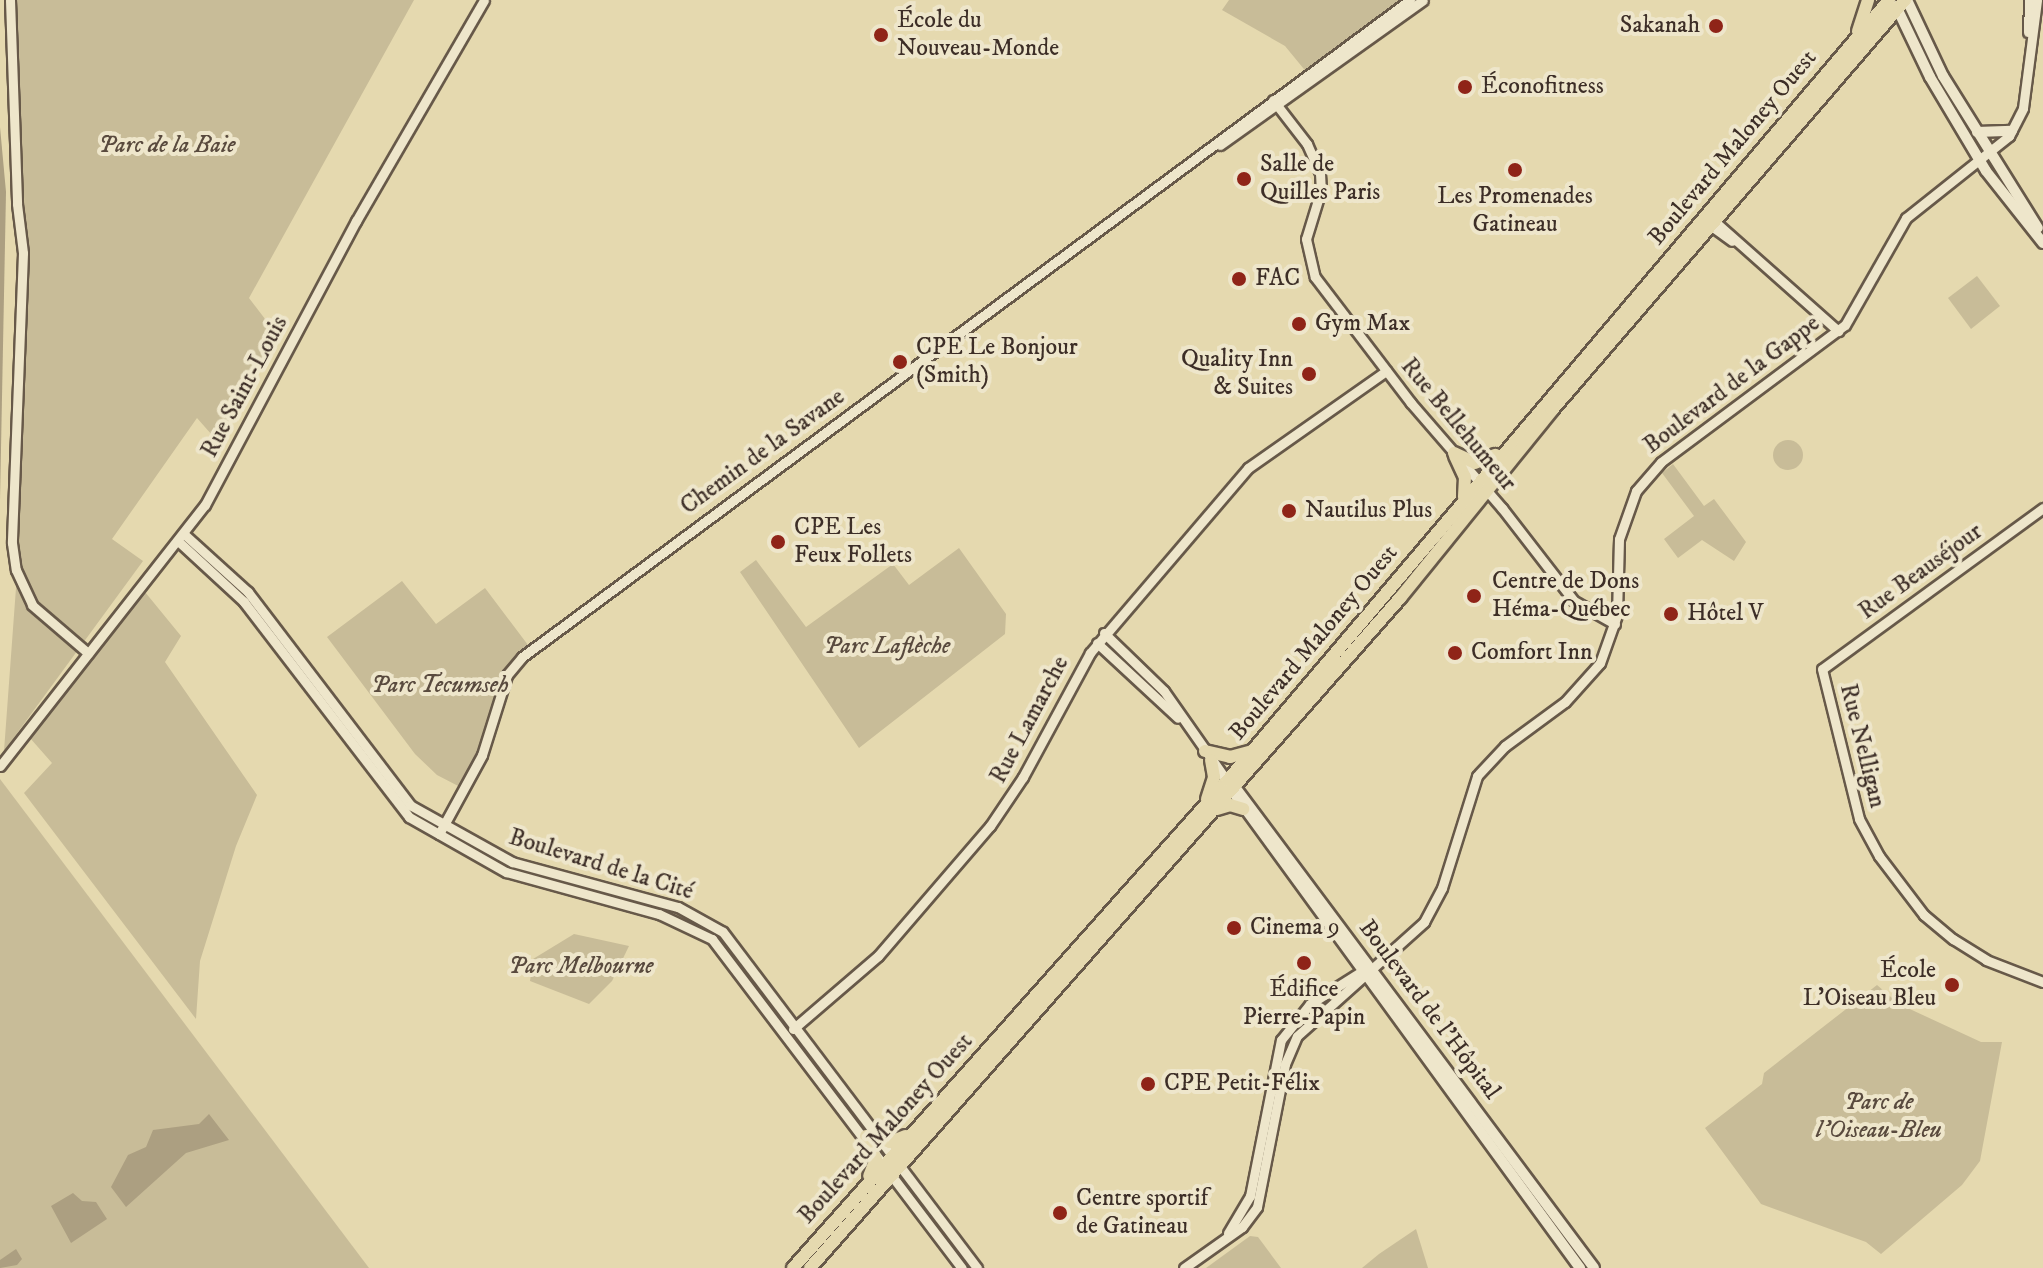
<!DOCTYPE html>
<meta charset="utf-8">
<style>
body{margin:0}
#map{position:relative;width:2043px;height:1268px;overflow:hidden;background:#e5d9af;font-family:"IM FELL DW Pica",serif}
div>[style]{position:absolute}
.green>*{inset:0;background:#c8bc98}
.round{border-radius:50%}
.water>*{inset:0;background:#ac9f81}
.roads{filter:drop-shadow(2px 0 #675949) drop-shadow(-2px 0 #675949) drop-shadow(0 2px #675949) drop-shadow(0 -2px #675949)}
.tertiary>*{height:9px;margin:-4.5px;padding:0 4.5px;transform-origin:4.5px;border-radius:4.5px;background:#eee6cb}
.secondary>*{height:10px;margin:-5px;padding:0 5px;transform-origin:5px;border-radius:5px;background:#eee6cb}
.primary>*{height:12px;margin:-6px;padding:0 6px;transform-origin:6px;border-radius:6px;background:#e5d9af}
.dots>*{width:22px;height:22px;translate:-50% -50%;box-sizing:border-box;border:4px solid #eee6cb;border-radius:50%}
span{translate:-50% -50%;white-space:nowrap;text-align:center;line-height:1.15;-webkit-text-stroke:8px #eee6cb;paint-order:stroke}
.poi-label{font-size:24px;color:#3d2e27}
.left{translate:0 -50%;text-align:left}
.right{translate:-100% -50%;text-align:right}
.park-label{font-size:24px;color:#594a3e;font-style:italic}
.street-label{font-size:24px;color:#3d2e27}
</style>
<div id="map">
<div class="green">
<div style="clip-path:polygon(14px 0,414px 0,249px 298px,278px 336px,219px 443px,197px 418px,112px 539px,143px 561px,4px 751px,19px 547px,17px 475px,27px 255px)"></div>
<div style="clip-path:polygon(1229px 0,1410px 0,1308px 74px,1285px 46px,1222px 10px)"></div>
<div style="clip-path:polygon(1977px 276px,2000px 306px,1971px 329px,1948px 298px)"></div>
<div class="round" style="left:1773px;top:440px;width:30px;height:30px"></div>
<div style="clip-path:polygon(1673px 464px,1704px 506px,1714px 499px,1746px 542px,1734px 561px,1702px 540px,1678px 558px,1664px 539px,1694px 516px,1662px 473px)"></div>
<div style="clip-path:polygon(959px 548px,1006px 614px,1005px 634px,859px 748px,740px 572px,756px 560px,806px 627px,893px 564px,909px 585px)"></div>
<div style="clip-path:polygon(402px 581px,436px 624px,485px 588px,531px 649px,515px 663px,464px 789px,437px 775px,415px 754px,327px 637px)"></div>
<div style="clip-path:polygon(145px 592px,181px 636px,165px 662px,257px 795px,236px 846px,200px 961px,196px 1019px,24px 793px,52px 763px,30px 738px)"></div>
<div style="clip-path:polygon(0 779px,369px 1268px,0 1268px)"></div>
<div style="clip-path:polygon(574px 934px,629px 946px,612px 981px,589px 1004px,530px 981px,533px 959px)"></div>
<div style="clip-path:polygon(1877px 985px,1899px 1004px,1981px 1042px,2002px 1042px,1980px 1161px,1962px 1185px,1881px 1254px,1866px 1242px,1761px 1204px,1705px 1128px,1762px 1084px,1764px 1073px)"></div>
<div style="clip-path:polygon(1416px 1229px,1428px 1268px,1362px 1268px,1379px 1254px)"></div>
<div style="clip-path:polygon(1250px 1236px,1258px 1237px,1281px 1268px,1206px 1268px)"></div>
</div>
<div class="water">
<div style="clip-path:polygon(0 127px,6px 192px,0 500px)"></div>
<div style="clip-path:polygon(209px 1114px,229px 1140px,186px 1153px,126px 1207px,111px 1187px,128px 1155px,146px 1147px,153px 1130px,199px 1124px)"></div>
<div style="clip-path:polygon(73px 1193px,82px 1201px,96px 1202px,107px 1219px,71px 1243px,51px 1206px)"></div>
<div style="clip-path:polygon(16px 1249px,22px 1259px,17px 1265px,0 1268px,0 1260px)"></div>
</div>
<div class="roads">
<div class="tertiary">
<div style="left:10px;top:0;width:204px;rotate:88deg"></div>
<div style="left:17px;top:204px;width:49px;rotate:83deg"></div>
<div style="left:23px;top:253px;width:290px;rotate:92.2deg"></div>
<div style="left:12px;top:543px;width:27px;rotate:82deg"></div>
<div style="left:16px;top:570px;width:38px;rotate:65deg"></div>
<div style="left:32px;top:605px;width:74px;rotate:40.6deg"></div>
<div style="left:2028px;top:32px;width:32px;rotate:-88deg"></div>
<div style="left:1273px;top:100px;width:56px;rotate:52.3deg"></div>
<div style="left:1307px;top:144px;width:32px;rotate:66deg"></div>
<div style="left:1320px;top:173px;width:17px;rotate:87deg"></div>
<div style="left:1321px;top:190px;width:51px;rotate:107deg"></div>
<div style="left:1306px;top:239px;width:39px;rotate:77deg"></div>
<div style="left:1315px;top:277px;width:158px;rotate:52.7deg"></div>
<div style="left:1411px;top:403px;width:139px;rotate:49.1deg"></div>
<div style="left:1502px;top:508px;width:118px;rotate:52.3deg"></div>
<div style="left:1574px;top:601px;width:47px;rotate:29.3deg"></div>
<div style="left:1220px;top:145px;width:249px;rotate:-35.5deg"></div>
<div style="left:1712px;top:219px;width:169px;rotate:41.6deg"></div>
<div style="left:1706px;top:222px;width:32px;rotate:36deg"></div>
<div style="left:2043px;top:508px;width:273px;rotate:143.9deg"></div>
<div style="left:1822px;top:669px;width:154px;rotate:76.1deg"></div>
<div style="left:1859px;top:819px;width:42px;rotate:61.6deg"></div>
<div style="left:1879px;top:856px;width:74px;rotate:52.7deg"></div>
<div style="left:1924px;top:915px;width:38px;rotate:40deg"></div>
<div style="left:1953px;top:939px;width:39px;rotate:32deg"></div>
<div style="left:1986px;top:960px;width:61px;rotate:21.1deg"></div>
<div style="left:184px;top:534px;width:86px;rotate:42.2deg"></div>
<div style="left:248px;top:592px;width:268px;rotate:52.7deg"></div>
<div style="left:410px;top:805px;width:117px;rotate:29.2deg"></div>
<div style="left:512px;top:862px;width:172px;rotate:15.2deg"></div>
<div style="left:678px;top:907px;width:51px;rotate:29.1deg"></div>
<div style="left:723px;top:932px;width:421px;rotate:52.9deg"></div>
<div style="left:178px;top:541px;width:90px;rotate:42.7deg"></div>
<div style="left:244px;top:602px;width:271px;rotate:52.5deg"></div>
<div style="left:409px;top:817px;width:112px;rotate:29.6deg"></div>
<div style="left:506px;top:872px;width:159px;rotate:15.4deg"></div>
<div style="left:659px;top:914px;width:59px;rotate:25.3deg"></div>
<div style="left:712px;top:939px;width:413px;rotate:52.8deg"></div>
<div style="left:1104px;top:633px;width:83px;rotate:44deg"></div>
<div style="left:1164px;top:691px;width:110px;rotate:55deg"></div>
<div style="left:1097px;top:643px;width:110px;rotate:42.8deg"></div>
<div style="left:0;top:766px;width:332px;rotate:-51.9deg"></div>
<div style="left:205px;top:505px;width:322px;rotate:-62deg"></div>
<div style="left:356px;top:221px;width:255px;rotate:-59.9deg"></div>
<div style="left:439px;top:834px;width:90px;rotate:-61.4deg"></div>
<div style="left:482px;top:755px;width:84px;rotate:-72.6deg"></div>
<div style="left:507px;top:675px;width:23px;rotate:-50deg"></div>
<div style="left:522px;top:657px;width:1105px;rotate:-36.5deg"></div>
<div style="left:793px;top:1029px;width:112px;rotate:-40.7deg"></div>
<div style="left:878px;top:956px;width:172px;rotate:-49.3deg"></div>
<div style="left:990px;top:826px;width:59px;rotate:-56deg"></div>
<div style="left:1023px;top:777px;width:141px;rotate:-61.6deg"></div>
<div style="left:1090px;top:653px;width:243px;rotate:-49.5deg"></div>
<div style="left:1248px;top:468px;width:169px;rotate:-35.1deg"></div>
<div style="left:1228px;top:1233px;width:43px;rotate:-59.3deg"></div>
<div style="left:1250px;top:1196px;width:159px;rotate:-78.8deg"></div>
<div style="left:1281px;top:1040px;width:46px;rotate:-51.1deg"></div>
<div style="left:1310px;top:1004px;width:67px;rotate:-32.3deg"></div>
<div style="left:1184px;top:1268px;width:71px;rotate:-35.3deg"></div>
<div style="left:1242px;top:1227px;width:25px;rotate:-53deg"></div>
<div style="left:1257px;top:1207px;width:146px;rotate:-78.9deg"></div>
<div style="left:1285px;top:1064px;width:30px;rotate:-67deg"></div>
<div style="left:1297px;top:1036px;width:171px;rotate:-41.9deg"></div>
<div style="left:1424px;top:922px;width:38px;rotate:-62deg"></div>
<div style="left:1442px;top:888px;width:117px;rotate:-72.6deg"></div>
<div style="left:1477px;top:776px;width:41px;rotate:-47deg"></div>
<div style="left:1505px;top:746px;width:74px;rotate:-36.3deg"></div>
<div style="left:1565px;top:702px;width:52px;rotate:-48.1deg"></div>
<div style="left:1600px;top:663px;width:51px;rotate:-70.5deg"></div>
<div style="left:1617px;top:615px;width:76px;rotate:-88.5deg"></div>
<div style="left:1619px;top:539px;width:51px;rotate:-70.5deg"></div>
<div style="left:1636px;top:491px;width:38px;rotate:-49deg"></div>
<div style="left:1661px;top:462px;width:229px;rotate:-36.7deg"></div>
<div style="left:1845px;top:325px;width:123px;rotate:-60.3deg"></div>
<div style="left:1906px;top:218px;width:132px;rotate:-38.5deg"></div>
<div style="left:2009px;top:136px;width:31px;rotate:-63deg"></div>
<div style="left:2023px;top:108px;width:109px;rotate:-82.6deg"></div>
</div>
<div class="secondary">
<div style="left:1907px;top:0;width:84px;rotate:64.7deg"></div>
<div style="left:1943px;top:76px;width:179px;rotate:58deg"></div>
<div style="left:1896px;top:6px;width:79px;rotate:64.4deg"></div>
<div style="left:1930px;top:77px;width:109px;rotate:59.2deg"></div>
<div style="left:1986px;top:171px;width:92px;rotate:51.6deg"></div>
<div style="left:1977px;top:132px;width:35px;rotate:-2deg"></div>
<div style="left:1232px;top:783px;width:605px;rotate:53.26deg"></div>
<div style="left:1228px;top:785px;width:598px;rotate:53.92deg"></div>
</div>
<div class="primary">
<div style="left:1858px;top:31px;width:33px;rotate:-72deg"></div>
<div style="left:1454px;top:453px;width:23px;rotate:25deg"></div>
<div style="left:1475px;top:463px;width:22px;rotate:-22deg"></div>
<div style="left:1455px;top:456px;width:23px;rotate:65deg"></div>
<div style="left:1465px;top:477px;width:20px;rotate:93deg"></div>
<div style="left:1205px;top:751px;width:26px;rotate:13deg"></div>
<div style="left:1230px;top:757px;width:23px;rotate:-15deg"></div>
<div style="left:1207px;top:799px;width:23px;rotate:-72deg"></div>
<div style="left:1214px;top:777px;width:17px;rotate:-100deg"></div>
<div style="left:1217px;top:809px;width:14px;rotate:-17deg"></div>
<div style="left:1230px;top:805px;width:14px;rotate:17deg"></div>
<div style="left:866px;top:1136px;width:25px;rotate:67deg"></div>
<div style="left:876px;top:1159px;width:18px;rotate:112deg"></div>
<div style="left:878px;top:1137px;width:13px;rotate:23deg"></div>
<div style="left:890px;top:1142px;width:17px;rotate:-21deg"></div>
<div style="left:793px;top:1268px;width:652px;rotate:-48.29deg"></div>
<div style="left:1227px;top:781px;width:1024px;rotate:-49.71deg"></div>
<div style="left:810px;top:1268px;width:893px;rotate:-48.63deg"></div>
<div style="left:1400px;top:598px;width:242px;rotate:-51deg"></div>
<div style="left:1552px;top:410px;width:541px;rotate:-49.27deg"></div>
</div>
</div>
<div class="dots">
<div style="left:1716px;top:26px;background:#8f2418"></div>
<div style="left:881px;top:35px;background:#8f2418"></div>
<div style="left:1465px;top:87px;background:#8f2418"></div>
<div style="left:1515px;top:170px;background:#8f2418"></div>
<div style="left:1244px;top:179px;background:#8f2418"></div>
<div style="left:1239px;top:279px;background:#8f2418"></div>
<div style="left:1299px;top:324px;background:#8f2418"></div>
<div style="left:900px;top:362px;background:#8f2418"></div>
<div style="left:1309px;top:374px;background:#8f2418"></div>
<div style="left:1289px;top:511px;background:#8f2418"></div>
<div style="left:778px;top:542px;background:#8f2418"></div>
<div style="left:1474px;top:596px;background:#8f2418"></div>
<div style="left:1671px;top:614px;background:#8f2418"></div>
<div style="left:1455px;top:653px;background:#8f2418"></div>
<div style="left:1234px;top:928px;background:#8f2418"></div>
<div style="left:1304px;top:963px;background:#8f2418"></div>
<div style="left:1952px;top:985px;background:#8f2418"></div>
<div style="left:1148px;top:1084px;background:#8f2418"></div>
<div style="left:1060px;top:1213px;background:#8f2418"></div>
</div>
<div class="poi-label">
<span class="left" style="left:897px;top:35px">École du<br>Nouveau-Monde</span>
<span class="right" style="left:1700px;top:26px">Sakanah</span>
<span class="left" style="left:1481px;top:87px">Éconofitness</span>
<span class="left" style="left:1260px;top:179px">Salle de<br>Quilles Paris</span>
<span style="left:1515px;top:211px">Les Promenades<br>Gatineau</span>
<span class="left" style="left:1255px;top:279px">FAC</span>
<span class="left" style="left:1315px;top:324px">Gym Max</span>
<span class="left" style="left:916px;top:362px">CPE Le Bonjour<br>(Smith)</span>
<span class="right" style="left:1293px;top:374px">Quality Inn<br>&amp; Suites</span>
<span class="left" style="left:1305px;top:511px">Nautilus Plus</span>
<span class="left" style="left:794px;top:542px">CPE Les<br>Feux Follets</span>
<span class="left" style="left:1492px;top:596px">Centre de Dons<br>Héma-Québec</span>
<span class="left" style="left:1687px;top:614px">Hôtel V</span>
<span class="left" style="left:1471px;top:653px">Comfort Inn</span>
<span class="left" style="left:1250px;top:928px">Cinema 9</span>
<span class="right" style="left:1936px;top:985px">École<br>L'Oiseau Bleu</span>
<span style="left:1304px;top:1004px">Édifice<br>Pierre-Papin</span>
<span class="left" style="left:1164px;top:1084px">CPE Petit-Félix</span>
<span class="left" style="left:1076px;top:1213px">Centre sportif<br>de Gatineau</span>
</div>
<div class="park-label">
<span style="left:167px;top:146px">Parc de la Baie</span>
<span style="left:887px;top:647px">Parc Laflèche</span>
<span style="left:440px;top:686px">Parc Tecumseh</span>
<span style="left:581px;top:967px">Parc Melbourne</span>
<span style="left:1879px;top:1117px">Parc de<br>l'Oiseau-Bleu</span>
</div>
<div class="street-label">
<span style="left:1733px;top:148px;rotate:-50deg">Boulevard Maloney Ouest</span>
<span style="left:1732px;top:385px;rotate:-37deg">Boulevard de la Gappe</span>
<span style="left:245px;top:387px;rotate:-62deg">Rue Saint-Louis</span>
<span style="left:1458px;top:425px;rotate:50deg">Rue Bellehumeur</span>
<span style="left:763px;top:452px;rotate:-36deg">Chemin de la Savane</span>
<span style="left:1921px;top:572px;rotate:-36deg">Rue Beauséjour</span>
<span style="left:1314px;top:643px;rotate:-50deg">Boulevard Maloney Ouest</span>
<span style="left:1030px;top:720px;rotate:-62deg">Rue Lamarche</span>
<span style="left:1862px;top:746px;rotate:76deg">Rue Nelligan</span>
<span style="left:601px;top:865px;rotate:17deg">Boulevard de la Cité</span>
<span style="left:1429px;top:1010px;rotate:53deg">Boulevard de l'Hôpital</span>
<span style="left:886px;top:1129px;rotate:-48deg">Boulevard Maloney Ouest</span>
</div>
</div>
